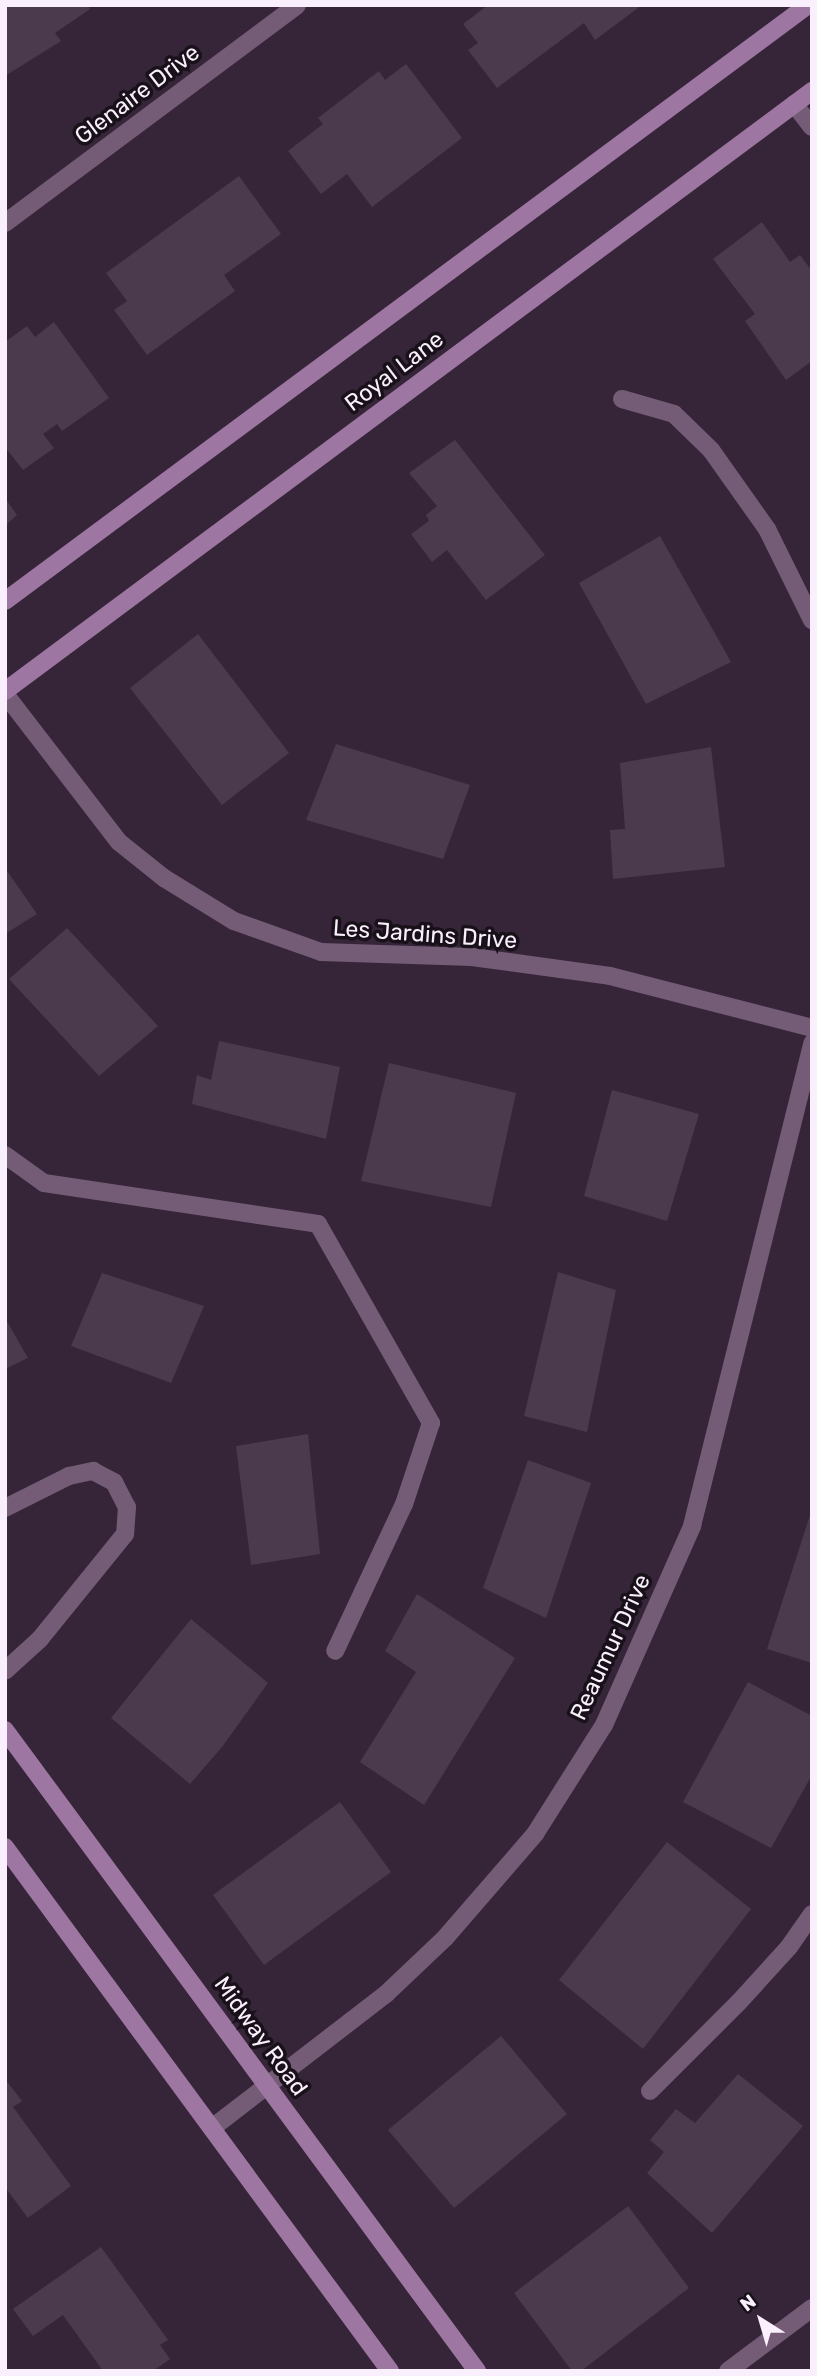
<!DOCTYPE html>
<style>
body{margin:0}
#map{position:relative;width:817px;height:2376px;overflow:hidden;background:#362538;font-family:Rubik,sans-serif}
div>[style]{position:absolute}
.building>*{inset:0;background:#4b394d}
.lane>*{height:18px;margin:-9px;padding:0 9px;transform-origin:9px;border-radius:9px;background:#745c77}
.street>*{height:18px;margin:-9px;padding:0 9px;transform-origin:9px;border-radius:9px;background:#745c77}
.secondary>*{height:18px;margin:-9px;padding:0 9px;transform-origin:9px;border-radius:9px;background:#9d76a2}
span{translate:-50% -50%;white-space:nowrap;text-align:center;line-height:1.15;-webkit-text-stroke:7px #19111a;paint-order:stroke}
.street-label{font-size:23px;color:#faeffc}
.frame{position:absolute;inset:0;border:7px solid #faeffc;pointer-events:none}
.north{position:absolute;left:726px;top:2285px;width:70px;height:70px;-webkit-text-stroke:5px #19111a;paint-order:stroke;rotate:323deg;font-size:19px;font-weight:700;line-height:28px;text-align:center;color:#faeffc}
.north::after{content:'';display:block;margin:auto;width:24px;height:32px;background:#faeffc;clip-path:polygon(50% 0,100% 100%,50% 72%,0 100%)}
</style>
<div id="map">
<div class="building">
<div style="clip-path:polygon(5px 5px,88px 5px,90px 9px,55px 33px,61px 41px,5px 76px)"></div>
<div style="clip-path:polygon(488px 5px,642px 5px,595px 40px,584px 23px,497px 88px,468px 50px,478px 43px,463px 24px)"></div>
<div style="clip-path:polygon(406px 64px,462px 138px,372px 207px,347px 174px,321px 194px,288px 151px,323px 124px,318px 118px,379px 71px,385px 80px)"></div>
<div style="clip-path:polygon(239px 176px,281px 234px,224px 275px,235px 291px,147px 355px,114px 310px,127px 301px,106px 273px)"></div>
<div style="clip-path:polygon(762px 222px,790px 262px,800px 255px,812px 271px,812px 361px,786px 380px,745px 321px,755px 314px,713px 259px)"></div>
<div style="clip-path:polygon(54px 322px,109px 398px,62px 431px,57px 424px,43px 434px,54px 448px,23px 470px,5px 447px,5px 342px,27px 326px,35px 337px)"></div>
<div style="clip-path:polygon(455px 440px,545px 555px,486px 600px,447px 550px,432px 562px,411px 534px,429px 521px,426px 515px,437px 506px,409px 473px)"></div>
<div style="clip-path:polygon(5px 498px,17px 515px,5px 526px)"></div>
<div style="clip-path:polygon(660px 536px,731px 662px,646px 704px,579px 583px)"></div>
<div style="clip-path:polygon(198px 634px,289px 753px,222px 805px,130px 688px)"></div>
<div style="clip-path:polygon(336px 744px,470px 785px,443px 859px,306px 820px)"></div>
<div style="clip-path:polygon(711px 747px,725px 867px,613px 879px,610px 830px,625px 829px,620px 763px)"></div>
<div style="clip-path:polygon(5px 868px,37px 914px,5px 934px)"></div>
<div style="clip-path:polygon(67px 928px,158px 1026px,99px 1076px,9px 979px)"></div>
<div style="clip-path:polygon(219px 1041px,340px 1067px,326px 1139px,192px 1104px,197px 1075px,211px 1080px)"></div>
<div style="clip-path:polygon(389px 1063px,516px 1093px,491px 1207px,361px 1181px)"></div>
<div style="clip-path:polygon(612px 1090px,699px 1114px,667px 1221px,584px 1196px)"></div>
<div style="clip-path:polygon(558px 1272px,616px 1290px,587px 1432px,524px 1416px)"></div>
<div style="clip-path:polygon(102px 1273px,204px 1306px,171px 1383px,71px 1346px)"></div>
<div style="clip-path:polygon(5px 1318px,28px 1358px,5px 1369px)"></div>
<div style="clip-path:polygon(308px 1434px,320px 1554px,251px 1565px,236px 1446px)"></div>
<div style="clip-path:polygon(528px 1460px,591px 1483px,546px 1618px,483px 1588px)"></div>
<div style="clip-path:polygon(811px 1512px,812px 1512px,812px 1663px,767px 1649px)"></div>
<div style="clip-path:polygon(417px 1594px,515px 1658px,424px 1805px,360px 1762px,416px 1672px,385px 1651px)"></div>
<div style="clip-path:polygon(191px 1619px,268px 1683px,222px 1747px,190px 1784px,111px 1718px)"></div>
<div style="clip-path:polygon(748px 1682px,812px 1716px,812px 1775px,771px 1848px,683px 1802px)"></div>
<div style="clip-path:polygon(340px 1802px,391px 1872px,264px 1965px,213px 1895px)"></div>
<div style="clip-path:polygon(667px 1842px,751px 1909px,643px 2049px,559px 1980px)"></div>
<div style="clip-path:polygon(501px 2036px,567px 2114px,454px 2208px,388px 2130px)"></div>
<div style="clip-path:polygon(738px 2074px,803px 2126px,712px 2233px,647px 2173px,664px 2152px,650px 2140px,676px 2109px,695px 2123px)"></div>
<div style="clip-path:polygon(5px 2079px,22px 2101px,13px 2107px,71px 2186px,28px 2218px,5px 2187px)"></div>
<div style="clip-path:polygon(628px 2206px,689px 2288px,581px 2371px,572px 2371px,514px 2293px)"></div>
<div style="clip-path:polygon(101px 2247px,168px 2340px,160px 2345px,170px 2359px,153px 2371px,103px 2371px,63px 2315px,33px 2336px,13px 2309px)"></div>
</div>
<div class="lane">
<div style="left:794px;top:104px;width:29px;rotate:52deg"></div>
<div style="left:5px;top:1155px;width:48px;rotate:35.7deg"></div>
<div style="left:44px;top:1183px;width:277px;rotate:8.5deg"></div>
<div style="left:318px;top:1224px;width:229px;rotate:60.4deg"></div>
<div style="left:431px;top:1423px;width:85px;rotate:108.4deg"></div>
<div style="left:404px;top:1504px;width:162px;rotate:115.1deg"></div>
<div style="left:650px;top:2091px;width:126px;rotate:-45deg"></div>
<div style="left:739px;top:2002px;width:74px;rotate:-47.7deg"></div>
<div style="left:789px;top:1947px;width:40px;rotate:-55.1deg"></div>
</div>
<div class="street">
<div style="left:5px;top:223px;width:364px;rotate:-36.7deg"></div>
<div style="left:622px;top:399px;width:54px;rotate:16.1deg"></div>
<div style="left:674px;top:414px;width:52px;rotate:44.2deg"></div>
<div style="left:711px;top:450px;width:97px;rotate:54.7deg"></div>
<div style="left:767px;top:529px;width:102px;rotate:63.7deg"></div>
<div style="left:5px;top:694px;width:187px;rotate:52.4deg"></div>
<div style="left:119px;top:842px;width:58px;rotate:38.7deg"></div>
<div style="left:164px;top:878px;width:82px;rotate:31.6deg"></div>
<div style="left:234px;top:921px;width:92px;rotate:19.6deg"></div>
<div style="left:321px;top:952px;width:151px;rotate:1.9deg"></div>
<div style="left:472px;top:957px;width:139px;rotate:7.8deg"></div>
<div style="left:610px;top:976px;width:209px;rotate:14.4deg"></div>
<div style="left:5px;top:1508px;width:72px;rotate:-26.6deg"></div>
<div style="left:69px;top:1476px;width:25px;rotate:-12deg"></div>
<div style="left:93px;top:1471px;width:24px;rotate:28deg"></div>
<div style="left:114px;top:1482px;width:28px;rotate:63deg"></div>
<div style="left:127px;top:1507px;width:27px;rotate:94deg"></div>
<div style="left:125px;top:1534px;width:135px;rotate:129deg"></div>
<div style="left:40px;top:1639px;width:47px;rotate:137.6deg"></div>
<div style="left:212px;top:2128px;width:221px;rotate:-37.6deg"></div>
<div style="left:387px;top:1993px;width:80px;rotate:-43.5deg"></div>
<div style="left:445px;top:1938px;width:138px;rotate:-49.1deg"></div>
<div style="left:535px;top:1834px;width:129px;rotate:-57.7deg"></div>
<div style="left:604px;top:1725px;width:218px;rotate:-66.1deg"></div>
<div style="left:692px;top:1526px;width:498px;rotate:-76deg"></div>
<div style="left:728px;top:2371px;width:105px;rotate:-36.9deg"></div>
</div>
<div class="secondary">
<div style="left:5px;top:601px;width:1000px;rotate:-36.58deg"></div>
<div style="left:5px;top:691px;width:1006px;rotate:-36.63deg"></div>
<div style="left:5px;top:1730px;width:796px;rotate:53.63deg"></div>
<div style="left:5px;top:1847px;width:650px;rotate:53.69deg"></div>
</div>
<div class="street-label">
<span style="left:137px;top:94px;rotate:-37deg">Glenaire Drive</span>
<span style="left:394px;top:371px;rotate:-37deg">Royal Lane</span>
<span style="left:425px;top:934px;rotate:4deg">Les Jardins Drive</span>
<span style="left:610px;top:1647px;rotate:-65deg">Reaumur Drive</span>
<span style="left:261px;top:2036px;rotate:54deg">Midway Road</span>
</div>
<div class="frame"></div>
<div class="north">N</div>
</div>
